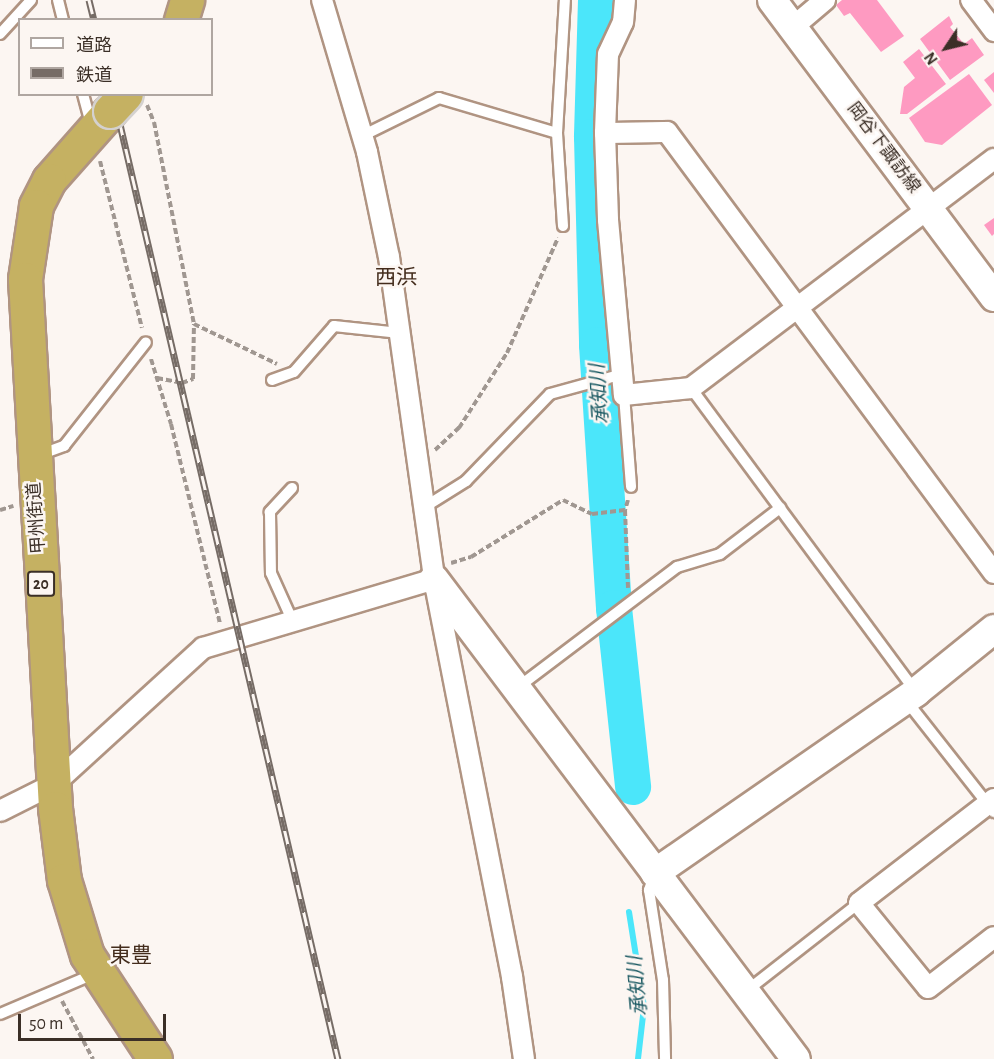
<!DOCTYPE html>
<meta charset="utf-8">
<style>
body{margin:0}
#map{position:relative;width:994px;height:1059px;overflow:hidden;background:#fcf6f2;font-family:"Alegreya Sans","Noto Sans JP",sans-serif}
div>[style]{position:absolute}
.stream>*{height:6px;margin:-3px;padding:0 3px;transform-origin:3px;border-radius:3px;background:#4be6fa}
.river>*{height:36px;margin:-18px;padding:0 18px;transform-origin:18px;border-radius:18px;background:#4be6fa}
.building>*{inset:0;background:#fe9ac1}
.path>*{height:4px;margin-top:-2px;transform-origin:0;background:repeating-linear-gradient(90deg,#a09791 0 6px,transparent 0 9px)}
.roads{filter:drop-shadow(2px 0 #b09482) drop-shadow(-2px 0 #b09482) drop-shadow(0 2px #b09482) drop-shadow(0 -2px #b09482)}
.lane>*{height:10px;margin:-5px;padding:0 5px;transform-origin:5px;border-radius:5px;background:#fff}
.street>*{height:20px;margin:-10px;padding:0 10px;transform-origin:10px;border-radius:10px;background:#fff}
.secondary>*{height:28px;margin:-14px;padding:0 14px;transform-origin:14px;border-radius:14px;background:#fff}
.highway>*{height:33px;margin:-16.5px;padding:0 16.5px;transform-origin:16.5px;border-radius:16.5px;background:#c5b162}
.rail>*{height:7px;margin-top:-3.5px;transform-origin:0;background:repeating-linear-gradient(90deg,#fcf6f2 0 14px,#766c66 0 28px);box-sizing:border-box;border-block:2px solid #766c66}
.bridges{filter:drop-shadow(2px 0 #d4d1cf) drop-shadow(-2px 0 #d4d1cf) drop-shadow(0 2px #d4d1cf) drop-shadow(0 -2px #d4d1cf)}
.highway-bridge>*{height:33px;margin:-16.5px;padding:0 16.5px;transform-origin:16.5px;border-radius:16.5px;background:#c5b162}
span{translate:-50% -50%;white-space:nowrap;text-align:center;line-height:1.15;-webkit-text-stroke:5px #fcf6f2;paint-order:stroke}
.shield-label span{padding:2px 4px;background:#fcf6f2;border:2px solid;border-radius:4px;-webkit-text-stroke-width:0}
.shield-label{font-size:16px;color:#3b2f27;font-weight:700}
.street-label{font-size:18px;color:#3b2f27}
.water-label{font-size:20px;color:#1a5962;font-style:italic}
.quarter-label{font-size:21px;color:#432c1c}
.legend{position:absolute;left:18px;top:18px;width:195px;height:78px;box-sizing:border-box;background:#fcf6f2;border:2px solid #afa6a1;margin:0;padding:8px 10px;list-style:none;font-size:18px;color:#3b2f27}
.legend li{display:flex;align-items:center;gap:12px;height:30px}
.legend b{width:30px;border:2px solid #afa6a1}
.north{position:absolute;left:916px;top:18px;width:60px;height:60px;-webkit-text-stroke:4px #fcf6f2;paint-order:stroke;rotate:235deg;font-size:16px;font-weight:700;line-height:24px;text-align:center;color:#3b2f27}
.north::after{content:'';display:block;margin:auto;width:21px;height:27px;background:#3b2f27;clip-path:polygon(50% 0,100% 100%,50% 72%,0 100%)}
.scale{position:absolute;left:18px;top:1014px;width:148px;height:27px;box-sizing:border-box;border:3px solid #3b2f27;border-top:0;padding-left:8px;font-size:18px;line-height:21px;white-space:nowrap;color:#3b2f27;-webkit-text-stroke:4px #fcf6f2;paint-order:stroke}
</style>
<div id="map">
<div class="stream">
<div style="left:629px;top:912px;width:96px;rotate:81deg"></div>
<div style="left:644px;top:1007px;width:52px;rotate:96.6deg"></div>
</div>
<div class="river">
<div style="left:596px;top:0;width:137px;rotate:91.7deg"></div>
<div style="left:592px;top:137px;width:208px;rotate:88.6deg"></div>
<div style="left:597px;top:345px;width:264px;rotate:86.3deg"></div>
<div style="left:614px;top:608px;width:180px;rotate:83.9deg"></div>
</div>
<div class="building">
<div style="clip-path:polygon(842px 0,877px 0,904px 36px,881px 52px,850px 13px,844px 16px,836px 5px)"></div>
<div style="clip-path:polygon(949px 16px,953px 24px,950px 27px,964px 44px,972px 38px,984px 55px,950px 80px,920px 39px)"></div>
<div style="clip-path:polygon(919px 49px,946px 84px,907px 114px,900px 114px,904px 87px,915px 78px,903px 62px)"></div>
<div style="clip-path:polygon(994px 72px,994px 93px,984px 80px)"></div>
<div style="clip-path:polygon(969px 74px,992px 105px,942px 145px,925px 142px,909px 118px)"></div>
<div style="clip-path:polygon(994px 218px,994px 234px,992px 236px,984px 225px)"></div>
</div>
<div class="path">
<div style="left:147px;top:105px;width:18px;rotate:68deg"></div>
<div style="left:154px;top:122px;width:206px;rotate:78.8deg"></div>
<div style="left:194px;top:324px;width:92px;rotate:25.7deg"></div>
<div style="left:100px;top:161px;width:172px;rotate:75.9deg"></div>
<div style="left:151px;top:359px;width:68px;rotate:72.9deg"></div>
<div style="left:171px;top:424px;width:206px;rotate:76.2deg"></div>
<div style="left:157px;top:378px;width:25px;rotate:11deg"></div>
<div style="left:182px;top:383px;width:12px;rotate:-20deg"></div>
<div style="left:193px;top:379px;width:55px;rotate:-89deg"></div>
<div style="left:435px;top:450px;width:33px;rotate:-43deg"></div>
<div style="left:459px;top:428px;width:89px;rotate:-57.4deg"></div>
<div style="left:507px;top:353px;width:126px;rotate:-66.1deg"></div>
<div style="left:628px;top:500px;width:10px;rotate:107deg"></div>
<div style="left:625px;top:510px;width:78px;rotate:87.8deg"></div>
<div style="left:0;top:510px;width:14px;rotate:-17deg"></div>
<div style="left:451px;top:563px;width:21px;rotate:-17deg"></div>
<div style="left:471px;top:557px;width:108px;rotate:-31.8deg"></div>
<div style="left:563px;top:500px;width:32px;rotate:26deg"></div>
<div style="left:592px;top:514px;width:33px;rotate:-7deg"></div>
<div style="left:62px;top:1001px;width:66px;rotate:61.9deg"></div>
</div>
<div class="roads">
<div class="lane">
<div style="left:58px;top:0;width:21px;rotate:76deg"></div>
<div style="left:0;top:34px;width:46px;rotate:-47.6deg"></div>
<div style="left:83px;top:94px;width:30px;rotate:75deg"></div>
<div style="left:362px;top:136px;width:86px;rotate:-26.3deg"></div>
<div style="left:439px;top:98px;width:123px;rotate:16.5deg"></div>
<div style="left:563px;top:226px;width:93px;rotate:-93.7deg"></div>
<div style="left:557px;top:133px;width:133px;rotate:-86.6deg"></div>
<div style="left:272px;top:380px;width:23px;rotate:-20deg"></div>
<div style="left:294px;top:372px;width:61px;rotate:-49deg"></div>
<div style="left:334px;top:326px;width:66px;rotate:6.1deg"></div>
<div style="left:691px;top:388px;width:378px;rotate:53.5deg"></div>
<div style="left:624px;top:395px;width:92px;rotate:85.6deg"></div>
<div style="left:39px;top:455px;width:27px;rotate:-20deg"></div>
<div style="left:64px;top:446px;width:132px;rotate:-51.7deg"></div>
<div style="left:292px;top:488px;width:33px;rotate:133deg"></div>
<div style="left:270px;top:512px;width:61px;rotate:89.1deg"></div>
<div style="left:271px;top:573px;width:54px;rotate:65.8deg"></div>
<div style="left:423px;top:508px;width:51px;rotate:-32.1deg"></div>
<div style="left:466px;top:481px;width:121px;rotate:-46deg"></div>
<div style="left:550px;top:394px;width:76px;rotate:-15.3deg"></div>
<div style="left:517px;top:688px;width:201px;rotate:-37.1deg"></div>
<div style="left:677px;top:567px;width:45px;rotate:-16.8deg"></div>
<div style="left:720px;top:554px;width:76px;rotate:-37.5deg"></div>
<div style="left:905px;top:699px;width:144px;rotate:51.8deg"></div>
<div style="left:654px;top:876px;width:15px;rotate:110deg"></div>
<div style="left:649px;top:890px;width:91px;rotate:81.2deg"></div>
<div style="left:663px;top:980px;width:79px;rotate:88.5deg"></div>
<div style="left:745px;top:992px;width:145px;rotate:-38deg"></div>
<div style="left:0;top:1014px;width:104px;rotate:-23.1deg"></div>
</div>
<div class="street">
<div style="left:322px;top:0;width:159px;rotate:73.5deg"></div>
<div style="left:367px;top:152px;width:107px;rotate:78.2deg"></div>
<div style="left:389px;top:257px;width:325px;rotate:82deg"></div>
<div style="left:434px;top:579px;width:406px;rotate:78.9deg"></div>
<div style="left:512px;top:977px;width:83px;rotate:81.7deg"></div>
<div style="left:625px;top:0;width:22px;rotate:95deg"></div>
<div style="left:623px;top:22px;width:35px;rotate:115deg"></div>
<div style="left:608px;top:54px;width:79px;rotate:92.2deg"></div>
<div style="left:605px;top:133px;width:87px;rotate:88deg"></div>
<div style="left:608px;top:220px;width:176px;rotate:84.8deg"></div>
<div style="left:624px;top:395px;width:67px;rotate:-6deg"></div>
<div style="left:691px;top:388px;width:380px;rotate:-37.1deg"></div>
<div style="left:971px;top:0;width:39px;rotate:53deg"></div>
<div style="left:793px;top:27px;width:42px;rotate:-40.2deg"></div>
<div style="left:605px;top:133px;width:62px;rotate:-0.9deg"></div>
<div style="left:667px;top:132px;width:549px;rotate:53.44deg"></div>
<div style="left:994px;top:799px;width:170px;rotate:142.4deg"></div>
<div style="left:859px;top:903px;width:109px;rotate:50.9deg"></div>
<div style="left:928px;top:988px;width:83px;rotate:-37.7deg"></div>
<div style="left:0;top:811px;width:60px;rotate:-26.6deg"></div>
<div style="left:54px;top:784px;width:202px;rotate:-42.4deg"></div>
<div style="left:203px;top:648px;width:241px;rotate:-16.6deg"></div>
</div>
<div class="secondary">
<div style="left:772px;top:0;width:371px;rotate:53.2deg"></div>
<div style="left:434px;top:579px;width:601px;rotate:52.98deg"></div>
<div style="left:655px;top:873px;width:318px;rotate:-34.7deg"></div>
<div style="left:916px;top:692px;width:100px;rotate:-38.9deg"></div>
</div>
<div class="highway">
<div style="left:181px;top:20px;width:21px;rotate:-73deg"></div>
<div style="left:110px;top:111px;width:92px;rotate:131.5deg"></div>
<div style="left:49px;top:180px;width:29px;rotate:117deg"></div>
<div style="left:36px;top:206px;width:74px;rotate:98.6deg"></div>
<div style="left:25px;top:279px;width:530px;rotate:86.75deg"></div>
<div style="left:55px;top:808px;width:73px;rotate:82.9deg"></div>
<div style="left:64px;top:880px;width:78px;rotate:73deg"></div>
<div style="left:87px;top:955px;width:124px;rotate:56.8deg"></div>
</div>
</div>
<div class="rail">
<div style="left:89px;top:0;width:21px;rotate:76deg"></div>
<div style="left:113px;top:94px;width:991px;rotate:76.88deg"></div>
</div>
<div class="bridges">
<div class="highway-bridge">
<div style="left:110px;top:111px;width:23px;rotate:-47deg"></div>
</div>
</div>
<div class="shield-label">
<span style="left:41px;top:584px">20</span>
</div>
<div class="street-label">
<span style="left:883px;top:148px;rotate:53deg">岡谷下諏訪線</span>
<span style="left:37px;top:518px;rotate:-94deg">甲州街道</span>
</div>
<div class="water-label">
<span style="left:600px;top:394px;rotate:-94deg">承知川</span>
<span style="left:638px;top:986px;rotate:-95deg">承知川</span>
</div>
<div class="quarter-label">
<span style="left:396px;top:278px">西浜</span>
<span style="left:131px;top:956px">東豊</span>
</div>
<ul class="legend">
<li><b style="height:8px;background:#fff"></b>道路</li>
<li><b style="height:8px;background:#766c66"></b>鉄道</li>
</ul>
<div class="north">N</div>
<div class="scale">50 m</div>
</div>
